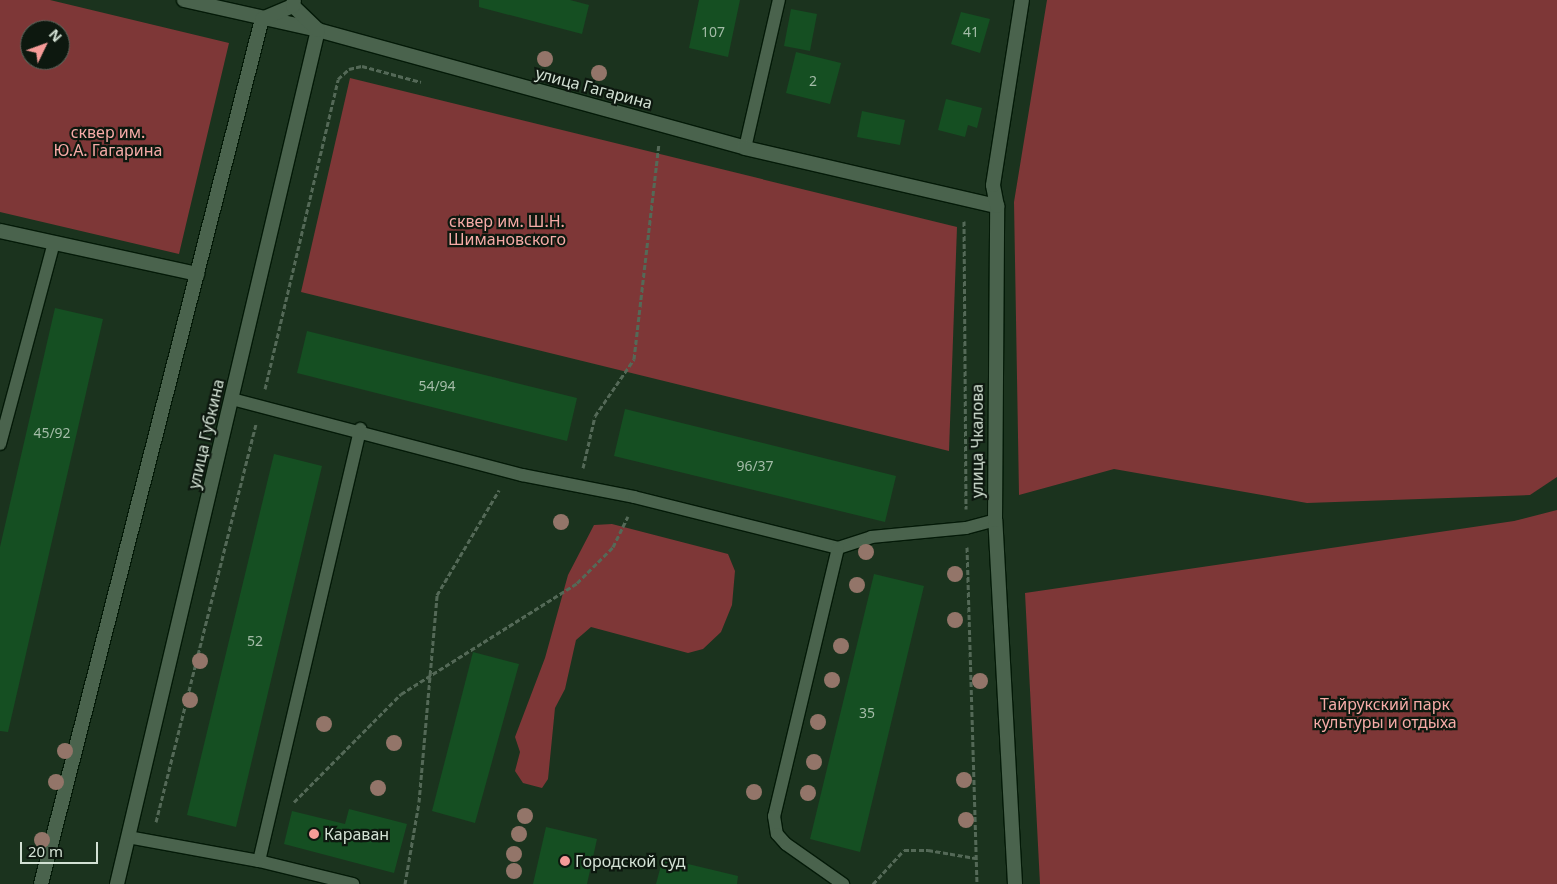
<!DOCTYPE html>
<meta charset="utf-8">
<style>
body{margin:0}
#map{position:relative;width:1557px;height:884px;overflow:hidden;background:#1b331e;font-family:"Noto Sans",sans-serif}
div>[style]{position:absolute}
.green>*{inset:0;background:#7e3737}
.building>*{inset:0;background:#154f22}
.path>*{height:3px;margin-top:-1.5px;transform-origin:0;background:repeating-linear-gradient(90deg,#546957 0 5px,transparent 0 7.5px)}
.roads{filter:drop-shadow(1px 0 #041a08) drop-shadow(-1px 0 #041a08) drop-shadow(0 1px #041a08) drop-shadow(0 -1px #041a08)}
.service>*{height:12px;margin:-6px;padding:0 6px;transform-origin:6px;border-radius:6px;background:#4a634d}
.minor>*{height:14px;margin:-7px;padding:0 7px;transform-origin:7px;border-radius:7px;background:#4a634d}
.secondary>*{height:14px;margin:-7px;padding:0 7px;transform-origin:7px;border-radius:7px;background:#4a634d}
.trees>*{width:16px;height:16px;margin:-8px;border-radius:50%;background:#937569}
.dots>*{width:14px;height:14px;translate:-50% -50%;box-sizing:border-box;border:2px solid #0d180f;border-radius:50%}
span{translate:-50% -50%;white-space:nowrap;text-align:center;line-height:1.15;-webkit-text-stroke:4.5px #0d180f;paint-order:stroke}
.number-label{font-size:14px;color:#a4bca8}
.number-label span{-webkit-text-stroke-width:0}
.street-label{font-size:16px;color:#d3e1d4}
.park-label{font-size:16px;color:#f6aba7}
.poi-label{font-size:16px;color:#d3e1d4}
.left{translate:0 -50%;text-align:left}
.north{position:absolute;left:20px;top:20px;width:50px;height:50px;box-sizing:border-box;background:#0d180f;border:1px solid #5c685e;border-radius:50%;rotate:48deg;font-size:14px;font-weight:700;line-height:20px;text-align:center;color:#d3e1d4}
.north::after{content:'';display:block;margin:auto;width:18px;height:22px;background:#f59b98;clip-path:polygon(50% 0,100% 100%,50% 72%,0 100%)}
.scale{position:absolute;left:20px;top:842px;width:78px;height:22px;box-sizing:border-box;border:2px solid #d3e1d4;border-top:0;padding-left:6px;font-size:15px;line-height:18px;white-space:nowrap;color:#d3e1d4;-webkit-text-stroke:4px #0d180f;paint-order:stroke}
</style>
<div id="map">
<div class="green">
<div style="clip-path:polygon(evenodd,0 0,50px 0,229px 43px,179px 254px,0 212px,0 0,30px 30px,60px 30px,60px 60px,30px 60px,30px 30px)"></div>
<div style="clip-path:polygon(1047px 0,1557px 0,1557px 477px,1530px 495px,1307px 503px,1114px 469px,1019px 495px,1014px 202px)"></div>
<div style="clip-path:polygon(350px 78px,957px 227px,949px 451px,301px 292px)"></div>
<div style="clip-path:polygon(1557px 510px,1557px 884px,1040px 884px,1025px 593px,1514px 521px)"></div>
<div style="clip-path:polygon(612px 524px,728px 554px,735px 571px,732px 605px,721px 632px,703px 649px,688px 653px,591px 627px,576px 640px,565px 689px,555px 708px,548px 779px,542px 788px,523px 783px,515px 771px,520px 752px,515px 737px,545px 658px,568px 575px,594px 525px)"></div>
</div>
<div class="building">
<div style="clip-path:polygon(479px 0,570px 0,589px 5px,582px 34px,479px 7px)"></div>
<div style="clip-path:polygon(699px 0,740px 0,728px 57px,689px 48px)"></div>
<div style="clip-path:polygon(791px 9px,817px 14px,810px 51px,784px 46px)"></div>
<div style="clip-path:polygon(961px 12px,990px 19px,980px 53px,951px 44px)"></div>
<div style="clip-path:polygon(796px 52px,841px 63px,830px 104px,786px 93px)"></div>
<div style="clip-path:polygon(946px 99px,982px 108px,977px 128px,968px 125px,965px 137px,938px 130px)"></div>
<div style="clip-path:polygon(862px 111px,905px 120px,900px 145px,857px 137px)"></div>
<div style="clip-path:polygon(55px 308px,103px 319px,8px 732px,0 731px,0 547px)"></div>
<div style="clip-path:polygon(307px 331px,577px 398px,567px 441px,297px 373px)"></div>
<div style="clip-path:polygon(625px 409px,896px 476px,885px 522px,614px 456px)"></div>
<div style="clip-path:polygon(274px 454px,322px 466px,236px 827px,187px 815px)"></div>
<div style="clip-path:polygon(874px 574px,924px 586px,860px 852px,810px 839px)"></div>
<div style="clip-path:polygon(473px 652px,519px 664px,475px 823px,432px 811px)"></div>
<div style="clip-path:polygon(349px 809px,407px 824px,394px 873px,284px 844px,292px 811px,345px 824px)"></div>
<div style="clip-path:polygon(546px 827px,597px 839px,587px 884px,533px 884px)"></div>
<div style="clip-path:polygon(663px 858px,738px 876px,737px 884px,656px 884px)"></div>
</div>
<div class="path">
<div style="left:964px;top:221px;width:288px;rotate:89.6deg"></div>
<div style="left:265px;top:389px;width:318px;rotate:-76.7deg"></div>
<div style="left:338px;top:79px;width:15px;rotate:-42deg"></div>
<div style="left:349px;top:69px;width:13px;rotate:-13deg"></div>
<div style="left:362px;top:66px;width:61px;rotate:15.2deg"></div>
<div style="left:583px;top:468px;width:53px;rotate:-77deg"></div>
<div style="left:595px;top:416px;width:69px;rotate:-55.6deg"></div>
<div style="left:634px;top:359px;width:216px;rotate:-83.4deg"></div>
<div style="left:967px;top:547px;width:337px;rotate:88.3deg"></div>
<div style="left:294px;top:802px;width:152px;rotate:-45.3deg"></div>
<div style="left:401px;top:694px;width:208px;rotate:-32.2deg"></div>
<div style="left:577px;top:583px;width:51px;rotate:-45deg"></div>
<div style="left:613px;top:547px;width:34px;rotate:-64deg"></div>
<div style="left:156px;top:822px;width:410px;rotate:-75.9deg"></div>
<div style="left:405px;top:884px;width:83px;rotate:-80.3deg"></div>
<div style="left:419px;top:802px;width:208px;rotate:-85deg"></div>
<div style="left:437px;top:595px;width:122px;rotate:-59.4deg"></div>
<div style="left:873px;top:884px;width:46px;rotate:-47.6deg"></div>
<div style="left:904px;top:850px;width:24px"></div>
<div style="left:928px;top:850px;width:48px;rotate:9.7deg"></div>
</div>
<div class="roads">
<div class="service">
<div style="left:745px;top:148px;width:152px;rotate:-77.1deg"></div>
<div style="left:232px;top:399px;width:300px;rotate:14.7deg"></div>
<div style="left:522px;top:475px;width:114px;rotate:11.1deg"></div>
<div style="left:634px;top:497px;width:210px;rotate:14deg"></div>
<div style="left:838px;top:548px;width:35px;rotate:-18deg"></div>
<div style="left:871px;top:537px;width:95px;rotate:-5.4deg"></div>
<div style="left:966px;top:528px;width:30px;rotate:-15deg"></div>
<div style="left:0;top:444px;width:208px;rotate:-75deg"></div>
<div style="left:838px;top:548px;width:276px;rotate:103.4deg"></div>
<div style="left:774px;top:816px;width:18px;rotate:81deg"></div>
<div style="left:777px;top:834px;width:13px;rotate:48deg"></div>
<div style="left:786px;top:844px;width:70px;rotate:35.1deg"></div>
<div style="left:128px;top:837px;width:133px;rotate:10.4deg"></div>
<div style="left:259px;top:861px;width:97px;rotate:13.7deg"></div>
<div style="left:259px;top:861px;width:444px;rotate:-76.8deg"></div>
</div>
<div class="minor">
<div style="left:184px;top:0;width:137px;rotate:12.6deg"></div>
<div style="left:318px;top:30px;width:443px;rotate:15.4deg"></div>
<div style="left:745px;top:148px;width:259px;rotate:13deg"></div>
<div style="left:0;top:231px;width:202px;rotate:12.3deg"></div>
<div style="left:1015px;top:884px;width:365px;rotate:-93.1deg"></div>
<div style="left:995px;top:520px;width:314px;rotate:-89.6deg"></div>
<div style="left:997px;top:206px;width:21px;rotate:-101deg"></div>
<div style="left:993px;top:185px;width:187px;rotate:-81.1deg"></div>
</div>
<div class="secondary">
<div style="left:41px;top:884px;width:893px;rotate:-75.67deg"></div>
<div style="left:262px;top:19px;width:34px;rotate:-23deg"></div>
<div style="left:117px;top:884px;width:877px;rotate:-76.76deg"></div>
<div style="left:318px;top:30px;width:35px;rotate:-136deg"></div>
<div style="left:293px;top:6px;width:6px;rotate:-81deg"></div>
</div>
</div>
<div class="trees">
<div style="left:545px;top:59px"></div>
<div style="left:599px;top:73px"></div>
<div style="left:561px;top:522px"></div>
<div style="left:866px;top:552px"></div>
<div style="left:955px;top:574px"></div>
<div style="left:857px;top:585px"></div>
<div style="left:955px;top:620px"></div>
<div style="left:841px;top:646px"></div>
<div style="left:200px;top:661px"></div>
<div style="left:832px;top:680px"></div>
<div style="left:980px;top:681px"></div>
<div style="left:190px;top:700px"></div>
<div style="left:818px;top:722px"></div>
<div style="left:324px;top:724px"></div>
<div style="left:394px;top:743px"></div>
<div style="left:65px;top:751px"></div>
<div style="left:814px;top:762px"></div>
<div style="left:964px;top:780px"></div>
<div style="left:56px;top:782px"></div>
<div style="left:378px;top:788px"></div>
<div style="left:754px;top:792px"></div>
<div style="left:808px;top:793px"></div>
<div style="left:525px;top:816px"></div>
<div style="left:966px;top:820px"></div>
<div style="left:519px;top:834px"></div>
<div style="left:42px;top:840px"></div>
<div style="left:514px;top:854px"></div>
<div style="left:514px;top:871px"></div>
</div>
<div class="dots">
<div style="left:314px;top:834px;background:#f59b98"></div>
<div style="left:565px;top:861px;background:#f59b98"></div>
</div>
<div class="number-label">
<span style="left:713px;top:32px">107</span>
<span style="left:971px;top:32px">41</span>
<span style="left:813px;top:81px">2</span>
<span style="left:437px;top:386px">54/94</span>
<span style="left:52px;top:433px">45/92</span>
<span style="left:755px;top:466px">96/37</span>
<span style="left:255px;top:641px">52</span>
<span style="left:867px;top:713px">35</span>
</div>
<div class="street-label">
<span style="left:594px;top:88px;rotate:15deg">улица Гагарина</span>
<span style="left:206px;top:434px;rotate:-77deg">улица Губкина</span>
<span style="left:977px;top:441px;rotate:-90deg">улица Чкалова</span>
</div>
<div class="park-label">
<span style="left:108px;top:141px">сквер им.<br>Ю.А. Гагарина</span>
<span style="left:507px;top:230px">сквер им. Ш.Н.<br>Шимановского</span>
<span style="left:1385px;top:713px">Тайрукский парк<br>культуры и отдыха</span>
</div>
<div class="poi-label">
<span class="left" style="left:324px;top:834px">Караван</span>
<span class="left" style="left:575px;top:861px">Городской суд</span>
</div>
<div class="north">N</div>
<div class="scale">20 m</div>
</div>
